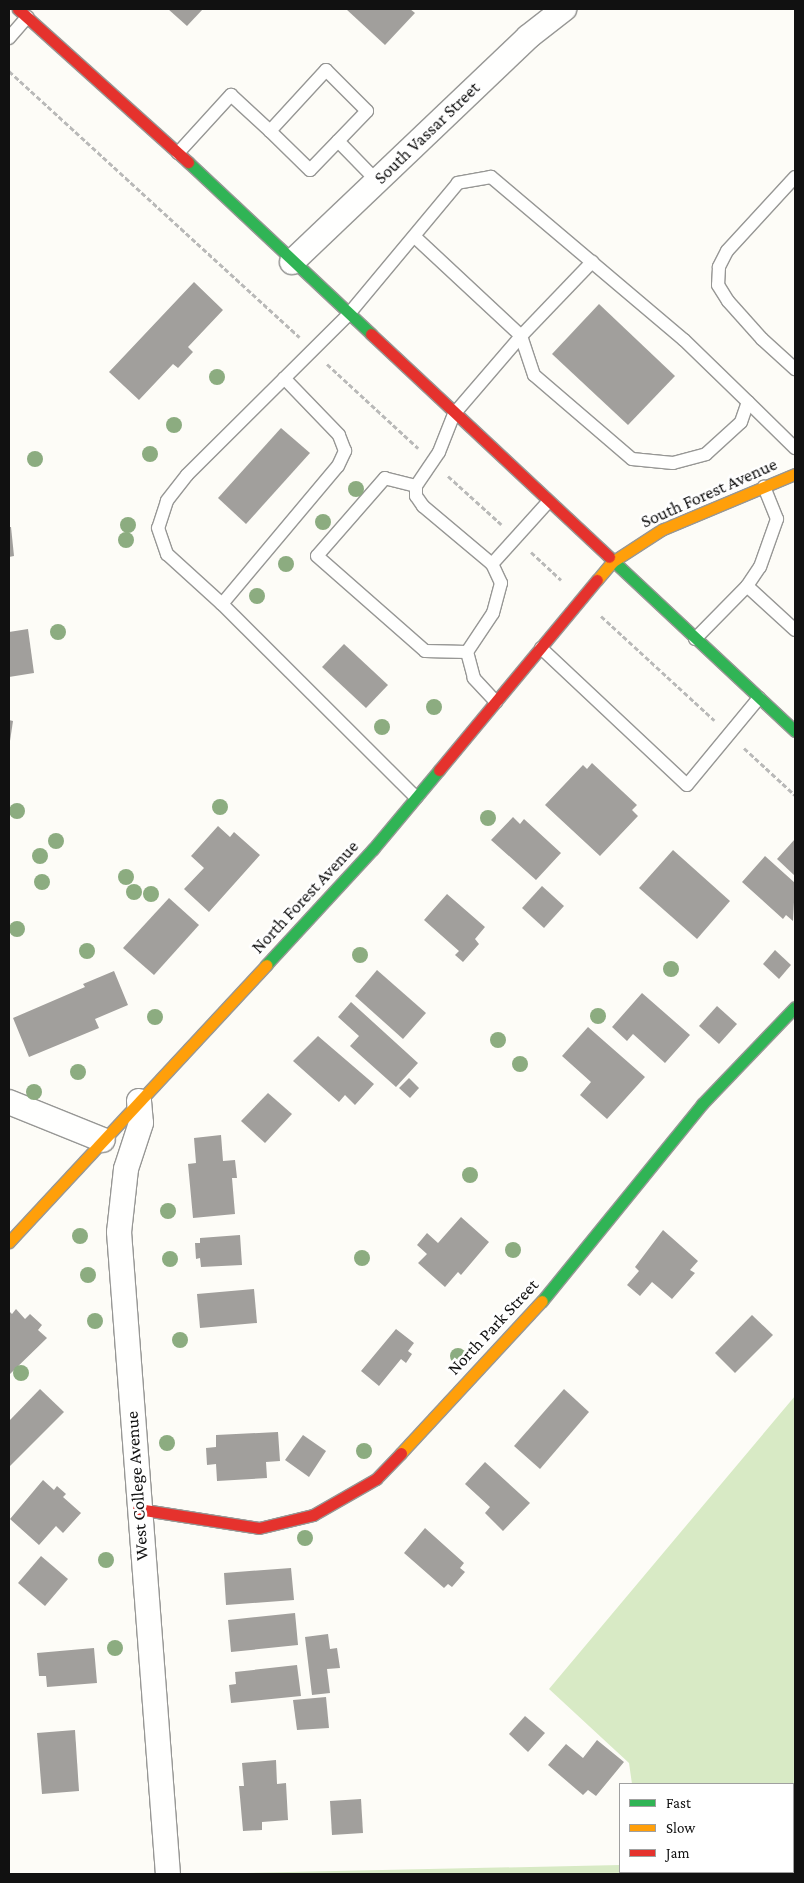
<!DOCTYPE html>
<style>
body{margin:0}
#map{position:relative;width:804px;height:1883px;overflow:hidden;background:#fdfcf7;font-family:"Crimson Pro",serif}
div>[style]{position:absolute}
.forest>*{inset:0;background:#d8eac5}
.building>*{inset:0;background:#a19f9c}
.path>*{height:3px;margin-top:-1.5px;transform-origin:0;background:repeating-linear-gradient(90deg,#b9b9b8 0 5px,transparent 0 7.5px)}
.roads{filter:drop-shadow(1px 0 #979795) drop-shadow(-1px 0 #979795) drop-shadow(0 1px #979795) drop-shadow(0 -1px #979795)}
.lane>*{height:12px;margin:-6px;padding:0 6px;transform-origin:6px;border-radius:6px;background:#fffffe}
.street>*{height:24px;margin:-12px;padding:0 12px;transform-origin:12px;border-radius:12px;background:#fffffe}
.fast>*{height:11px;margin:-5.5px;padding:0 5.5px;transform-origin:5.5px;border-radius:5.5px;background:#30b455}
.slow>*{height:11px;margin:-5.5px;padding:0 5.5px;transform-origin:5.5px;border-radius:5.5px;background:#ff9f0a}
.jam>*{height:11px;margin:-5.5px;padding:0 5.5px;transform-origin:5.5px;border-radius:5.5px;background:#e5322d}
.trees>*{width:16px;height:16px;margin:-8px;border-radius:50%;background:#8cac80}
span{translate:-50% -50%;white-space:nowrap;text-align:center;line-height:1.15;-webkit-text-stroke:5px #fff;paint-order:stroke}
.street-label{font-size:18px;color:#111}
.frame{position:absolute;inset:0;border:10px solid #111;pointer-events:none}
.legend{position:absolute;left:619px;top:1783px;width:175px;height:90px;box-sizing:border-box;background:#fff;border:1px solid #a0a0a0;margin:0;padding:6px 9px;list-style:none;font-size:15px;color:#111}
.legend li{display:flex;align-items:center;gap:10px;height:25px}
.legend b{width:25px;border:1px solid #a0a0a0}
</style>
<div id="map">
<div class="forest">
<div style="clip-path:polygon(795px 1396px,795px 1874px,200px 1874px,620px 1865px,620px 1872px,793px 1872px,793px 1784px,632px 1784px,629px 1763px,549px 1689px)"></div>
</div>
<div class="building">
<div style="clip-path:polygon(168px 9px,203px 9px,187px 26px)"></div>
<div style="clip-path:polygon(346px 9px,410px 9px,415px 13px,385px 45px)"></div>
<div style="clip-path:polygon(194px 282px,223px 310px,188px 347px,193px 352px,178px 368px,173px 364px,139px 400px,109px 372px)"></div>
<div style="clip-path:polygon(599px 304px,675px 376px,628px 425px,552px 354px)"></div>
<div style="clip-path:polygon(281px 428px,310px 453px,246px 524px,218px 498px)"></div>
<div style="clip-path:polygon(9px 527px,11px 527px,14px 556px,9px 557px)"></div>
<div style="clip-path:polygon(28px 629px,34px 673px,9px 677px,9px 632px)"></div>
<div style="clip-path:polygon(344px 644px,388px 685px,366px 708px,322px 667px)"></div>
<div style="clip-path:polygon(9px 720px,13px 721px,10px 741px,9px 741px)"></div>
<div style="clip-path:polygon(592px 763px,637px 805px,632px 810px,638px 816px,600px 856px,545px 805px,583px 765px,587px 769px)"></div>
<div style="clip-path:polygon(513px 817px,520px 824px,524px 819px,561px 853px,536px 880px,491px 840px)"></div>
<div style="clip-path:polygon(218px 826px,230px 837px,234px 832px,260px 855px,209px 912px,184px 889px,204px 868px,191px 856px)"></div>
<div style="clip-path:polygon(795px 839px,795px 876px,777px 859px)"></div>
<div style="clip-path:polygon(673px 850px,730px 901px,697px 939px,639px 888px)"></div>
<div style="clip-path:polygon(765px 856px,795px 883px,793px 921px,786px 915px,783px 919px,742px 882px)"></div>
<div style="clip-path:polygon(542px 886px,564px 906px,544px 928px,522px 908px)"></div>
<div style="clip-path:polygon(447px 894px,485px 927px,475px 939px,479px 944px,463px 962px,455px 955px,459px 951px,424px 920px)"></div>
<div style="clip-path:polygon(169px 898px,199px 925px,154px 975px,123px 948px)"></div>
<div style="clip-path:polygon(775px 950px,791px 965px,779px 979px,763px 964px)"></div>
<div style="clip-path:polygon(377px 970px,426px 1013px,403px 1039px,355px 996px)"></div>
<div style="clip-path:polygon(114px 971px,128px 1005px,95px 1019px,99px 1028px,29px 1057px,13px 1018px,85px 987px,83px 984px)"></div>
<div style="clip-path:polygon(642px 993px,690px 1035px,665px 1063px,633px 1034px,627px 1041px,612px 1027px)"></div>
<div style="clip-path:polygon(351px 1002px,418px 1063px,396px 1087px,350px 1046px,359px 1036px,338px 1017px)"></div>
<div style="clip-path:polygon(717px 1006px,737px 1024px,719px 1044px,699px 1026px)"></div>
<div style="clip-path:polygon(588px 1027px,645px 1077px,607px 1119px,580px 1095px,591px 1082px,562px 1056px)"></div>
<div style="clip-path:polygon(318px 1036px,374px 1084px,355px 1105px,345px 1095px,339px 1102px,293px 1061px)"></div>
<div style="clip-path:polygon(409px 1078px,419px 1088px,410px 1098px,399px 1088px)"></div>
<div style="clip-path:polygon(268px 1093px,292px 1114px,265px 1143px,241px 1121px)"></div>
<div style="clip-path:polygon(221px 1135px,223px 1161px,235px 1160px,237px 1178px,232px 1178px,235px 1214px,193px 1218px,188px 1164px,196px 1163px,194px 1138px)"></div>
<div style="clip-path:polygon(461px 1217px,489px 1242px,461px 1275px,458px 1272px,445px 1287px,418px 1263px,427px 1254px,417px 1245px,427px 1233px,438px 1243px)"></div>
<div style="clip-path:polygon(663px 1230px,698px 1261px,690px 1270px,695px 1273px,672px 1299px,652px 1282px,640px 1296px,627px 1285px,639px 1271px,635px 1267px)"></div>
<div style="clip-path:polygon(240px 1235px,242px 1265px,201px 1267px,200px 1258px,196px 1259px,195px 1243px,200px 1243px,200px 1238px)"></div>
<div style="clip-path:polygon(254px 1289px,257px 1323px,200px 1328px,197px 1294px)"></div>
<div style="clip-path:polygon(16px 1309px,25px 1319px,30px 1314px,42px 1325px,38px 1330px,47px 1338px,9px 1375px,9px 1311px,12px 1314px)"></div>
<div style="clip-path:polygon(752px 1315px,773px 1335px,735px 1373px,715px 1353px)"></div>
<div style="clip-path:polygon(396px 1329px,414px 1343px,408px 1351px,412px 1354px,406px 1363px,401px 1359px,379px 1386px,361px 1371px)"></div>
<div style="clip-path:polygon(40px 1389px,64px 1412px,9px 1467px,9px 1421px)"></div>
<div style="clip-path:polygon(564px 1389px,589px 1412px,540px 1469px,514px 1446px)"></div>
<div style="clip-path:polygon(278px 1432px,280px 1461px,266px 1462px,267px 1478px,217px 1481px,216px 1464px,207px 1465px,206px 1448px,216px 1447px,216px 1435px)"></div>
<div style="clip-path:polygon(303px 1435px,326px 1451px,309px 1477px,285px 1460px)"></div>
<div style="clip-path:polygon(485px 1462px,530px 1503px,503px 1531px,485px 1513px,490px 1507px,465px 1484px)"></div>
<div style="clip-path:polygon(43px 1480px,54px 1490px,57px 1486px,66px 1494px,63px 1497px,81px 1513px,63px 1533px,56px 1526px,39px 1545px,10px 1519px)"></div>
<div style="clip-path:polygon(425px 1528px,464px 1563px,460px 1568px,465px 1572px,452px 1587px,448px 1584px,444px 1588px,404px 1553px)"></div>
<div style="clip-path:polygon(41px 1556px,68px 1579px,45px 1606px,18px 1583px)"></div>
<div style="clip-path:polygon(291px 1568px,294px 1600px,226px 1605px,224px 1573px)"></div>
<div style="clip-path:polygon(295px 1613px,298px 1645px,231px 1652px,228px 1620px)"></div>
<div style="clip-path:polygon(328px 1634px,330px 1649px,337px 1648px,340px 1668px,327px 1669px,330px 1693px,312px 1695px,305px 1637px)"></div>
<div style="clip-path:polygon(94px 1648px,97px 1683px,47px 1687px,46px 1676px,39px 1676px,37px 1653px)"></div>
<div style="clip-path:polygon(297px 1665px,301px 1696px,231px 1703px,229px 1685px,236px 1684px,235px 1672px)"></div>
<div style="clip-path:polygon(326px 1697px,329px 1728px,297px 1730px,293px 1700px)"></div>
<div style="clip-path:polygon(525px 1716px,545px 1733px,528px 1752px,509px 1734px)"></div>
<div style="clip-path:polygon(75px 1730px,79px 1791px,42px 1794px,37px 1733px)"></div>
<div style="clip-path:polygon(597px 1740px,624px 1762px,596px 1796px,588px 1790px,583px 1795px,548px 1765px,566px 1744px,583px 1758px)"></div>
<div style="clip-path:polygon(276px 1760px,277px 1784px,286px 1783px,288px 1820px,262px 1822px,262px 1830px,243px 1831px,239px 1786px,244px 1786px,242px 1763px)"></div>
<div style="clip-path:polygon(361px 1799px,363px 1833px,332px 1835px,330px 1801px)"></div>
</div>
<div class="path">
<div style="left:9px;top:71px;width:394px;rotate:42.5deg"></div>
<div style="left:327px;top:364px;width:124px;rotate:42.7deg"></div>
<div style="left:448px;top:476px;width:72px;rotate:42.2deg"></div>
<div style="left:531px;top:552px;width:41px;rotate:43deg"></div>
<div style="left:601px;top:616px;width:154px;rotate:42.6deg"></div>
<div style="left:744px;top:748px;width:69px;rotate:42.7deg"></div>
</div>
<div class="roads">
<div class="lane">
<div style="left:9px;top:38px;width:28px;rotate:-49deg"></div>
<div style="left:270px;top:131px;width:56px;rotate:44.3deg"></div>
<div style="left:310px;top:170px;width:40px;rotate:-46deg"></div>
<div style="left:178px;top:153px;width:79px;rotate:-47.6deg"></div>
<div style="left:231px;top:95px;width:53px;rotate:42.7deg"></div>
<div style="left:270px;top:131px;width:83px;rotate:-47.4deg"></div>
<div style="left:326px;top:70px;width:58px;rotate:45deg"></div>
<div style="left:367px;top:111px;width:42px;rotate:134deg"></div>
<div style="left:338px;top:141px;width:56px;rotate:45.7deg"></div>
<div style="left:795px;top:177px;width:100px;rotate:132.6deg"></div>
<div style="left:727px;top:251px;width:18px;rotate:117deg"></div>
<div style="left:719px;top:267px;width:18px;rotate:93deg"></div>
<div style="left:718px;top:285px;width:19px;rotate:58deg"></div>
<div style="left:728px;top:301px;width:51px;rotate:48.2deg"></div>
<div style="left:762px;top:339px;width:45px;rotate:42.3deg"></div>
<div style="left:416px;top:238px;width:144px;rotate:43deg"></div>
<div style="left:521px;top:336px;width:41px;rotate:71.6deg"></div>
<div style="left:534px;top:375px;width:129px;rotate:40.6deg"></div>
<div style="left:632px;top:459px;width:41px;rotate:5.6deg"></div>
<div style="left:673px;top:463px;width:34px;rotate:-15deg"></div>
<div style="left:706px;top:454px;width:47px;rotate:-42.4deg"></div>
<div style="left:741px;top:422px;width:21px;rotate:-71deg"></div>
<div style="left:748px;top:402px;width:89px;rotate:-135.9deg"></div>
<div style="left:684px;top:340px;width:253px;rotate:-139.8deg"></div>
<div style="left:491px;top:177px;width:34px;rotate:170deg"></div>
<div style="left:458px;top:183px;width:172px;rotate:129.8deg"></div>
<div style="left:348px;top:315px;width:227px;rotate:135.2deg"></div>
<div style="left:187px;top:475px;width:33px;rotate:128deg"></div>
<div style="left:167px;top:501px;width:28px;rotate:108deg"></div>
<div style="left:158px;top:528px;width:28px;rotate:71deg"></div>
<div style="left:167px;top:554px;width:74px;rotate:42.3deg"></div>
<div style="left:222px;top:604px;width:274px;rotate:44.9deg"></div>
<div style="left:748px;top:402px;width:66px;rotate:44.4deg"></div>
<div style="left:416px;top:486px;width:32px;rotate:-166deg"></div>
<div style="left:385px;top:478px;width:103px;rotate:131.1deg"></div>
<div style="left:317px;top:556px;width:144px;rotate:41.3deg"></div>
<div style="left:425px;top:651px;width:42px;rotate:1.4deg"></div>
<div style="left:492px;top:564px;width:84px;rotate:-47.9deg"></div>
<div style="left:747px;top:586px;width:65px;rotate:42.5deg"></div>
<div style="left:222px;top:604px;width:180px;rotate:-50deg"></div>
<div style="left:338px;top:466px;width:17px;rotate:-65deg"></div>
<div style="left:345px;top:451px;width:17px;rotate:-111deg"></div>
<div style="left:339px;top:435px;width:79px;rotate:-134deg"></div>
<div style="left:695px;top:639px;width:74px;rotate:-45.5deg"></div>
<div style="left:747px;top:586px;width:23px;rotate:-56deg"></div>
<div style="left:760px;top:567px;width:51px;rotate:-70.5deg"></div>
<div style="left:777px;top:519px;width:35px;rotate:-112deg"></div>
<div style="left:541px;top:648px;width:200px;rotate:43.2deg"></div>
<div style="left:687px;top:785px;width:113px;rotate:-50.4deg"></div>
<div style="left:496px;top:702px;width:33px;rotate:-133deg"></div>
<div style="left:474px;top:678px;width:27px;rotate:-105deg"></div>
<div style="left:467px;top:652px;width:47px;rotate:-56.3deg"></div>
<div style="left:493px;top:613px;width:31px;rotate:-75deg"></div>
<div style="left:501px;top:583px;width:21px;rotate:-115deg"></div>
<div style="left:492px;top:564px;width:90px;rotate:-140deg"></div>
<div style="left:423px;top:506px;width:12px;rotate:-125deg"></div>
<div style="left:416px;top:496px;width:10px;rotate:-90deg"></div>
<div style="left:416px;top:486px;width:41px;rotate:-55.9deg"></div>
<div style="left:439px;top:452px;width:41px;rotate:-68.5deg"></div>
<div style="left:454px;top:414px;width:103px;rotate:-49.3deg"></div>
<div style="left:521px;top:336px;width:103px;rotate:-46.2deg"></div>
</div>
<div class="street">
<div style="left:292px;top:262px;width:326px;rotate:-43.6deg"></div>
<div style="left:528px;top:37px;width:46px;rotate:-37.9deg"></div>
<div style="left:139px;top:1101px;width:22px;rotate:85deg"></div>
<div style="left:141px;top:1123px;width:48px;rotate:108.1deg"></div>
<div style="left:126px;top:1169px;width:63px;rotate:96.3deg"></div>
<div style="left:119px;top:1232px;width:644px;rotate:85.64deg"></div>
<div style="left:9px;top:1102px;width:101px;rotate:22deg"></div>
</div>
<div class="fast">
<div style="left:188px;top:162px;width:251px;rotate:43.2deg"></div>
<div style="left:609px;top:557px;width:255px;rotate:43.1deg"></div>
<div style="left:266px;top:965px;width:158px;rotate:-47.3deg"></div>
<div style="left:373px;top:849px;width:103px;rotate:-50.1deg"></div>
<div style="left:542px;top:1301px;width:254px;rotate:-50.9deg"></div>
<div style="left:702px;top:1104px;width:134px;rotate:-46.2deg"></div>
</div>
<div class="slow">
<div style="left:597px;top:580px;width:23px;rotate:-50deg"></div>
<div style="left:612px;top:562px;width:59px;rotate:-33.1deg"></div>
<div style="left:661px;top:530px;width:145px;rotate:-22.7deg"></div>
<div style="left:9px;top:1242px;width:378px;rotate:-47.1deg"></div>
<div style="left:401px;top:1453px;width:207px;rotate:-47.2deg"></div>
</div>
<div class="jam">
<div style="left:18px;top:9px;width:229px;rotate:42deg"></div>
<div style="left:371px;top:334px;width:326px;rotate:43.1deg"></div>
<div style="left:439px;top:770px;width:247px;rotate:-50.3deg"></div>
<div style="left:138px;top:1509px;width:122px;rotate:8.9deg"></div>
<div style="left:259px;top:1528px;width:56px;rotate:-13.5deg"></div>
<div style="left:313px;top:1515px;width:73px;rotate:-29.7deg"></div>
<div style="left:376px;top:1479px;width:36px;rotate:-46deg"></div>
</div>
</div>
<div class="trees">
<div style="left:217px;top:377px"></div>
<div style="left:174px;top:425px"></div>
<div style="left:150px;top:454px"></div>
<div style="left:35px;top:459px"></div>
<div style="left:356px;top:489px"></div>
<div style="left:323px;top:522px"></div>
<div style="left:128px;top:525px"></div>
<div style="left:126px;top:540px"></div>
<div style="left:286px;top:564px"></div>
<div style="left:257px;top:596px"></div>
<div style="left:58px;top:632px"></div>
<div style="left:434px;top:707px"></div>
<div style="left:382px;top:727px"></div>
<div style="left:220px;top:807px"></div>
<div style="left:17px;top:811px"></div>
<div style="left:488px;top:818px"></div>
<div style="left:56px;top:841px"></div>
<div style="left:40px;top:856px"></div>
<div style="left:126px;top:877px"></div>
<div style="left:42px;top:882px"></div>
<div style="left:134px;top:892px"></div>
<div style="left:151px;top:894px"></div>
<div style="left:17px;top:929px"></div>
<div style="left:87px;top:951px"></div>
<div style="left:360px;top:955px"></div>
<div style="left:671px;top:969px"></div>
<div style="left:598px;top:1016px"></div>
<div style="left:155px;top:1017px"></div>
<div style="left:498px;top:1040px"></div>
<div style="left:520px;top:1064px"></div>
<div style="left:78px;top:1072px"></div>
<div style="left:34px;top:1092px"></div>
<div style="left:470px;top:1175px"></div>
<div style="left:168px;top:1211px"></div>
<div style="left:80px;top:1236px"></div>
<div style="left:513px;top:1250px"></div>
<div style="left:362px;top:1258px"></div>
<div style="left:170px;top:1259px"></div>
<div style="left:88px;top:1275px"></div>
<div style="left:95px;top:1321px"></div>
<div style="left:180px;top:1340px"></div>
<div style="left:458px;top:1356px"></div>
<div style="left:21px;top:1373px"></div>
<div style="left:167px;top:1443px"></div>
<div style="left:364px;top:1451px"></div>
<div style="left:305px;top:1538px"></div>
<div style="left:106px;top:1560px"></div>
<div style="left:115px;top:1648px"></div>
</div>
<div class="street-label">
<span style="left:427px;top:133px;rotate:-44deg">South Vassar Street</span>
<span style="left:709px;top:493px;rotate:-24deg">South Forest Avenue</span>
<span style="left:305px;top:897px;rotate:-47deg">North Forest Avenue</span>
<span style="left:493px;top:1327px;rotate:-47deg">North Park Street</span>
<span style="left:137px;top:1486px;rotate:-94deg">West College Avenue</span>
</div>
<div class="frame"></div>
<ul class="legend">
<li><b style="height:6px;background:#30b455"></b>Fast</li>
<li><b style="height:6px;background:#ff9f0a"></b>Slow</li>
<li><b style="height:6px;background:#e5322d"></b>Jam</li>
</ul>
</div>
